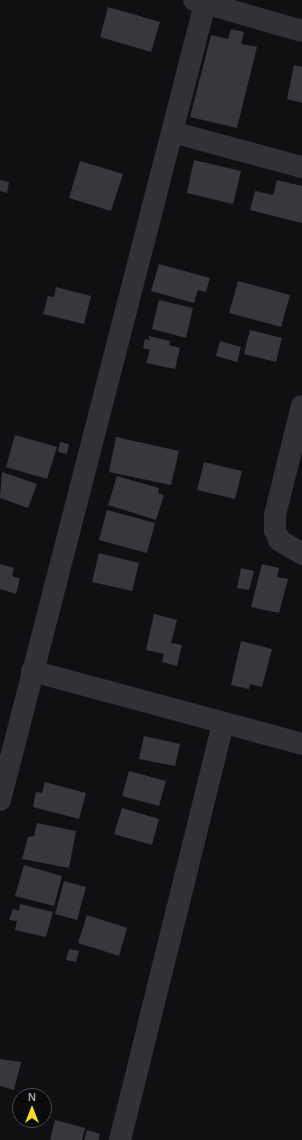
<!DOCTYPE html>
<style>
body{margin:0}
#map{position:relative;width:302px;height:1140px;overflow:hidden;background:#101012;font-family:Helvetica,sans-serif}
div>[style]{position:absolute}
.building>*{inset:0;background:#38373d}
.minor>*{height:22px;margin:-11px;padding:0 11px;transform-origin:11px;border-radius:11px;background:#313137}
span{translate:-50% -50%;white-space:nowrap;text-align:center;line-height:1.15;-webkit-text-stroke:3px #0b0b0c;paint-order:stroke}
.north{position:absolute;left:12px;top:1088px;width:40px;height:40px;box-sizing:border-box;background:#0b0b0c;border:1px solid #47474f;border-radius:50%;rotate:0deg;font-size:11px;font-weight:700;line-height:16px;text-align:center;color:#a1a2b3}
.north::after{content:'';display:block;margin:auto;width:14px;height:18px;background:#f6dc23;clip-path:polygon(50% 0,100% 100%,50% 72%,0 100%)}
</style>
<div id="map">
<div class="building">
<div style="clip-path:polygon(108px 7px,160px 22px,151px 52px,100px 37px)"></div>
<div style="clip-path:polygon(231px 29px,244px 32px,241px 44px,257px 47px,237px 128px,190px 117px,211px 35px,228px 39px)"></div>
<div style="clip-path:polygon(294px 65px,302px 67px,302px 103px,287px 99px)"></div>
<div style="clip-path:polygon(194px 160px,241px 171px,233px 204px,187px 193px)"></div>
<div style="clip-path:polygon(80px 161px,123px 174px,111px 211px,69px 198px)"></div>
<div style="clip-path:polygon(0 180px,9px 182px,7px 193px,0 191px)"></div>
<div style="clip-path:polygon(277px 180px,302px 186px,302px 223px,250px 210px,255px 191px,273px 195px)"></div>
<div style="clip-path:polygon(159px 264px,210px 278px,206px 292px,198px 290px,194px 303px,151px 291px)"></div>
<div style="clip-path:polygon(238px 281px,290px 295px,281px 327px,229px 313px)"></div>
<div style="clip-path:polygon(56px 287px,91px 296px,84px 324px,43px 314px,48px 296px,54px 297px)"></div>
<div style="clip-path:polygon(159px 300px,193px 308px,186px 338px,152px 329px)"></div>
<div style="clip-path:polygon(250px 330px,282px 338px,276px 362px,244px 354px)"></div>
<div style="clip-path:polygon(149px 336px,170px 341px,169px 345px,180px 348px,175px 369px,146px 363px,150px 350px,143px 348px,145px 339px,149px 340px)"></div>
<div style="clip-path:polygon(220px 341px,241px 347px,237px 362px,216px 356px)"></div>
<div style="clip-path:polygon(15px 435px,57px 447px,47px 479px,6px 467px)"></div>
<div style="clip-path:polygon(116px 437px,179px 451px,171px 485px,109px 472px)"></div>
<div style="clip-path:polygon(60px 442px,69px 444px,67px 454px,58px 452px)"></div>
<div style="clip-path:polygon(204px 462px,242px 471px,235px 499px,197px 490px)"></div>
<div style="clip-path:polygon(2px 472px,37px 484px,28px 508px,0 498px)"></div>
<div style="clip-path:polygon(117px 476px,159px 488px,158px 493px,164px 495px,156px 520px,108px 505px)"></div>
<div style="clip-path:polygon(107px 510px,155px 523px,147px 553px,99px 540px)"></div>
<div style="clip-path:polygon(99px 553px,139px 563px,132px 591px,92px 582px)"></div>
<div style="clip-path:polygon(0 564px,14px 568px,12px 576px,20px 579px,16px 594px,0 589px)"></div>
<div style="clip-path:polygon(262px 564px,279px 568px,277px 577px,288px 579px,279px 613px,251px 607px)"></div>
<div style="clip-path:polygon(241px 568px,254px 571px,249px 590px,237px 588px)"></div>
<div style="clip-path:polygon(154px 614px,177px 620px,171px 643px,182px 645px,177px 666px,162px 662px,164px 654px,146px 650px)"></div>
<div style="clip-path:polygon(241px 641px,272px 649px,262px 687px,250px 684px,249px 689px,231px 685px)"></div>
<div style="clip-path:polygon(144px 736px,180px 744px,175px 766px,139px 759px)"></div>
<div style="clip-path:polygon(129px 771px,166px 781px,159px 806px,122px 796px)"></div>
<div style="clip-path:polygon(45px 782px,86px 793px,79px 819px,33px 807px,36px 792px,42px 793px)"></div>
<div style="clip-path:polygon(122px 808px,159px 819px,152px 845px,114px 834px)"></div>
<div style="clip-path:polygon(37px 823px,76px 831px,69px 868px,22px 859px,28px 837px,34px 836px)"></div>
<div style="clip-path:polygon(24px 865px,62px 876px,54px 906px,15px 896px)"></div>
<div style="clip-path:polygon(64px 881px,86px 887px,77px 920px,55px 914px)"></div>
<div style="clip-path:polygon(20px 904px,53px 912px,46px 937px,15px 930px,17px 921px,9px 920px,13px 909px,19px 911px)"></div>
<div style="clip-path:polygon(87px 915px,127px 928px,119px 956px,78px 943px)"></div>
<div style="clip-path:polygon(69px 949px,79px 951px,76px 962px,66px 960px)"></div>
<div style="clip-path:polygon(0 1059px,21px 1062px,14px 1090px,0 1086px)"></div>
<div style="clip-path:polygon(55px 1120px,85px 1128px,82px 1140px,50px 1140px)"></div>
<div style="clip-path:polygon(87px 1130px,100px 1134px,98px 1140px,84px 1140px)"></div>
</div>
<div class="minor">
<div style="left:194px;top:0;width:112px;rotate:16deg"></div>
<div style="left:172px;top:132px;width:135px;rotate:15.1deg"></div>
<div style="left:302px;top:406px;width:112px;rotate:103.9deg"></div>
<div style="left:275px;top:515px;width:15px;rotate:90deg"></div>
<div style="left:275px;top:530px;width:11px;rotate:68deg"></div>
<div style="left:279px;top:540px;width:27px;rotate:31deg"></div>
<div style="left:32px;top:671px;width:280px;rotate:15.1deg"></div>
<div style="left:0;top:800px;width:826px;rotate:-75.56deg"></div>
<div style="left:120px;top:1140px;width:430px;rotate:-76.1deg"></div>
</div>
<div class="north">N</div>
</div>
